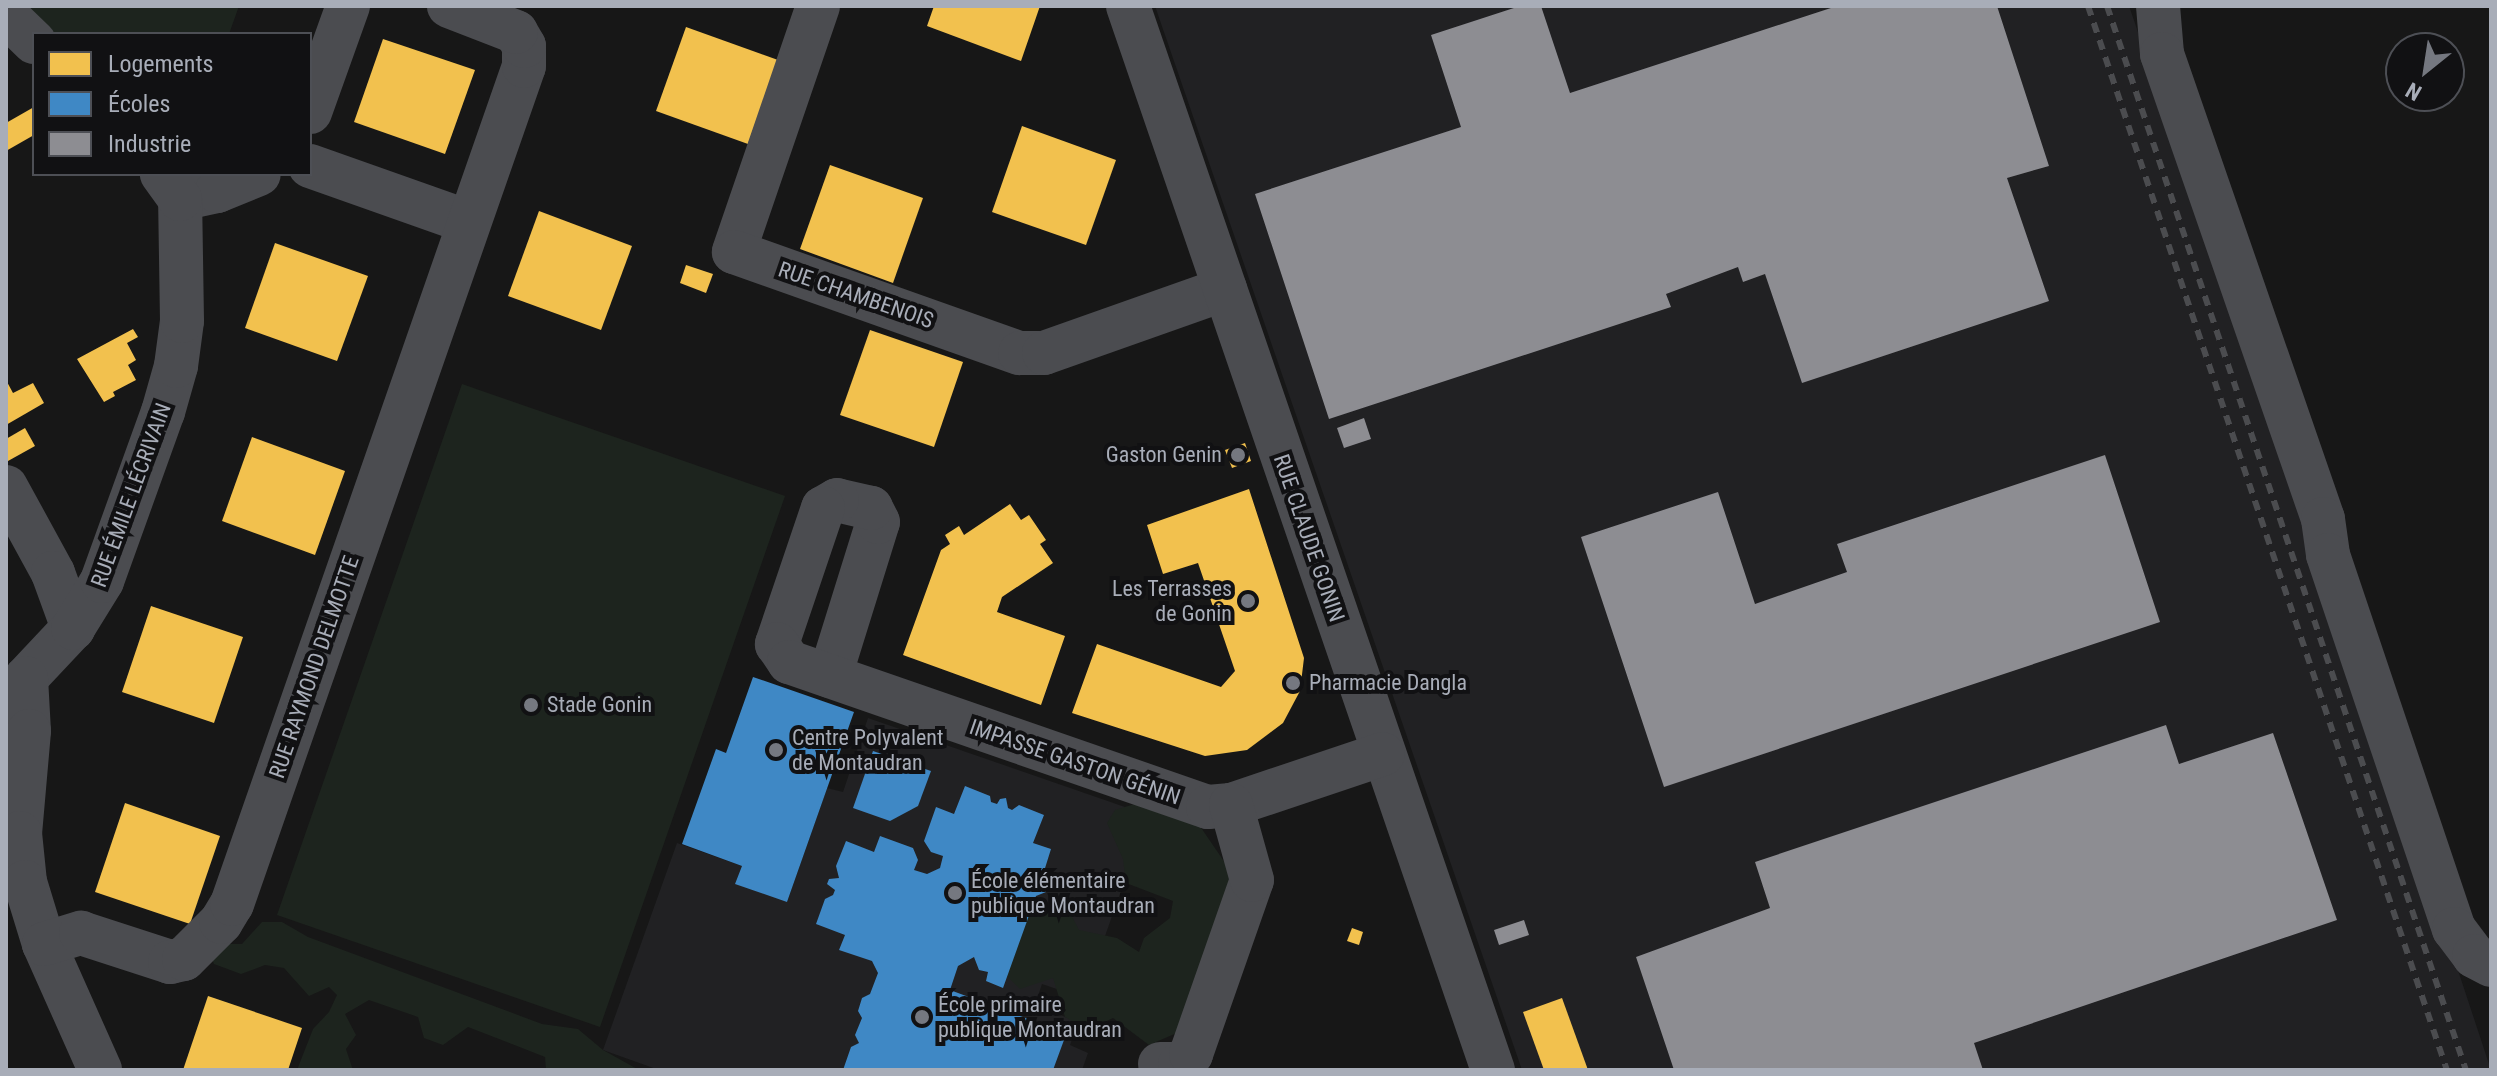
<!DOCTYPE html>
<meta charset="utf-8">
<style>
body{margin:0}
#map{position:relative;width:2497px;height:1076px;overflow:hidden;background:#171717;font-family:"Roboto Condensed",sans-serif}
div>[style]{position:absolute}
.built>*{inset:0;background:#212123}
.green>*{inset:0;background:#1d241e}
.homes>*{inset:0;background:#f2c14e}
.schools>*{inset:0;background:#3f88c5}
.industry>*{inset:0;background:#8d8d92}
.minor>*{height:44px;margin:-22px;padding:0 22px;transform-origin:22px;border-radius:22px;background:#4b4c50}
.rail>*{height:6px;margin-top:-3px;transform-origin:0;background:repeating-linear-gradient(90deg,#4b4c4f 0 10px,transparent 0 18px)}
.dots>*{width:22px;height:22px;translate:-50% -50%;box-sizing:border-box;border:4px solid #111113;border-radius:50%}
span{translate:-50% -50%;white-space:nowrap;text-align:center;line-height:1.15;-webkit-text-stroke:8px #111113;paint-order:stroke}
.street-label{font-size:22px;color:#a8adb8}
.poi-label{font-size:22px;color:#a8adb8}
.right{translate:-100% -50%;text-align:right}
.left{translate:0 -50%;text-align:left}
.frame{position:absolute;inset:0;border:8px solid #a8adb8;pointer-events:none}
.legend{position:absolute;left:32px;top:32px;width:280px;height:144px;box-sizing:border-box;background:#111113;border:2px solid #4d4f55;margin:0;padding:10px 14px;list-style:none;font-size:24px;color:#a8adb8}
.legend li{display:flex;align-items:center;gap:16px;height:40px}
.legend b{width:40px;border:2px solid #4d4f55}
.north{position:absolute;left:2385px;top:32px;width:80px;height:80px;box-sizing:border-box;background:#111113;border:2px solid #4d4f55;border-radius:50%;rotate:210deg;font-size:22px;font-weight:700;line-height:32px;text-align:center;color:#a8adb8}
.north::after{content:'';display:block;margin:auto;width:28px;height:36px;background:#757880;clip-path:polygon(50% 0,100% 100%,50% 72%,0 100%)}
</style>
<div id="map">
<div class="built">
<div style="clip-path:polygon(1155px 6px,2129px 6px,2355px 659px,2491px 1070px,1522px 1070px)"></div>
<div style="clip-path:polygon(868px 718px,1148px 815px,1083px 998px,1042px 984px,1035px 1005px,1078px 1022px,1070px 1045px,1088px 1053px,1082px 1070px,659px 1070px,603px 1050px,677px 843px,742px 866px,787px 902px,827px 788px,843px 792px)"></div>
</div>
<div class="green">
<div style="clip-path:polygon(25px 6px,239px 6px,229px 34px,54px 34px)"></div>
<div style="clip-path:polygon(462px 384px,785px 496px,600px 1027px,277px 915px)"></div>
<div style="clip-path:polygon(1138px 803px,1191px 813px,1234px 876px,1179px 1032px,1149px 1045px,1113px 1018px,1088px 1030px,1065px 1017px,1053px 978px,1020px 989px,1007px 976px,1005px 925px,1018px 911px,1055px 902px,1068px 909px,1079px 930px,1117px 938px,1139px 952px,1144px 938px,1170px 918px,1173px 901px,1126px 883px,1123px 859px,1107px 823px,1115px 810px)"></div>
<div style="clip-path:polygon(262px 922px,282px 922px,308px 937px,542px 1024px,578px 1029px,603px 1050px,639px 1070px,546px 1070px,545px 1057px,468px 1027px,443px 1045px,424px 1038px,418px 1017px,369px 1000px,345px 1014px,356px 1035px,346px 1049px,353px 1070px,297px 1070px,313px 1029px,329px 1012px,337px 995px,329px 987px,309px 996px,284px 968px,265px 965px,241px 974px,214px 964px,209px 952px,216px 944px,242px 944px)"></div>
</div>
<div class="homes">
<div style="clip-path:polygon(934px 6px,1040px 6px,1021px 61px,927px 26px)"></div>
<div style="clip-path:polygon(686px 27px,778px 60px,748px 144px,656px 111px)"></div>
<div style="clip-path:polygon(383px 39px,475px 70px,445px 154px,354px 122px)"></div>
<div style="clip-path:polygon(34px 107px,34px 135px,6px 151px,6px 123px)"></div>
<div style="clip-path:polygon(1022px 126px,1116px 160px,1086px 245px,992px 212px)"></div>
<div style="clip-path:polygon(830px 165px,923px 198px,893px 283px,800px 249px)"></div>
<div style="clip-path:polygon(539px 211px,632px 246px,601px 330px,508px 296px)"></div>
<div style="clip-path:polygon(275px 243px,368px 276px,337px 361px,245px 328px)"></div>
<div style="clip-path:polygon(686px 265px,713px 274px,706px 293px,680px 283px)"></div>
<div style="clip-path:polygon(133px 329px,138px 337px,127px 343px,136px 360px,128px 365px,136px 380px,113px 392px,115px 396px,104px 402px,77px 359px)"></div>
<div style="clip-path:polygon(870px 330px,963px 362px,934px 447px,840px 415px)"></div>
<div style="clip-path:polygon(6px 380px,13px 393px,33px 383px,44px 403px,6px 425px)"></div>
<div style="clip-path:polygon(25px 428px,35px 446px,8px 461px,6px 439px)"></div>
<div style="clip-path:polygon(252px 437px,345px 471px,315px 555px,222px 521px)"></div>
<div style="clip-path:polygon(1245px 443px,1251px 461px,1232px 468px,1225px 450px)"></div>
<div style="clip-path:polygon(1249px 489px,1304px 658px,1300px 691px,1283px 723px,1247px 750px,1205px 756px,1072px 713px,1097px 644px,1221px 687px,1235px 671px,1198px 563px,1163px 574px,1147px 525px)"></div>
<div style="clip-path:polygon(1010px 504px,1021px 520px,1029px 515px,1046px 540px,1040px 544px,1053px 563px,1002px 597px,997px 612px,1065px 636px,1041px 705px,903px 655px,941px 550px,950px 544px,945px 535px,959px 526px,964px 535px)"></div>
<div style="clip-path:polygon(151px 606px,243px 637px,214px 723px,122px 692px)"></div>
<div style="clip-path:polygon(125px 803px,220px 836px,190px 924px,95px 892px)"></div>
<div style="clip-path:polygon(1352px 928px,1363px 932px,1359px 945px,1347px 941px)"></div>
<div style="clip-path:polygon(208px 996px,302px 1028px,288px 1070px,183px 1070px)"></div>
<div style="clip-path:polygon(1562px 998px,1588px 1070px,1544px 1070px,1523px 1012px)"></div>
</div>
<div class="schools">
<div style="clip-path:polygon(753px 677px,854px 712px,787px 902px,735px 884px,742px 866px,682px 844px,716px 749px,726px 753px)"></div>
<div style="clip-path:polygon(873px 751px,931px 771px,918px 806px,890px 821px,853px 808px)"></div>
<div style="clip-path:polygon(965px 786px,990px 796px,991px 802px,997px 804px,1000px 799px,1006px 798px,1008px 808px,1012px 810px,1019px 805px,1044px 815px,1033px 843px,1051px 849px,1041px 881px,1046px 892px,1036px 896px,1003px 988px,986px 981px,988px 972px,979px 970px,974px 957px,958px 966px,950px 990px,1058px 1030px,1064px 1040px,1053px 1070px,843px 1070px,851px 1047px,859px 1043px,855px 1035px,862px 1018px,858px 1011px,862px 998px,870px 994px,878px 973px,872px 961px,839px 950px,845px 935px,816px 924px,825px 899px,833px 895px,835px 890px,827px 884px,829px 879px,839px 878px,836px 866px,846px 841px,874px 852px,880px 836px,913px 848px,918px 860px,914px 870px,927px 874px,940px 868px,943px 856px,931px 852px,924px 841px,936px 807px,954px 814px)"></div>
</div>
<div class="industry">
<div style="clip-path:polygon(1520px 6px,1541px 6px,1570px 93px,1837px 6px,1997px 6px,2049px 166px,2007px 178px,2049px 301px,1802px 383px,1765px 274px,1743px 282px,1738px 267px,1666px 294px,1671px 307px,1329px 419px,1255px 194px,1461px 127px,1431px 35px)"></div>
<div style="clip-path:polygon(1364px 418px,1371px 439px,1344px 448px,1337px 428px)"></div>
<div style="clip-path:polygon(2105px 455px,2160px 622px,1664px 787px,1581px 537px,1718px 492px,1755px 604px,1847px 572px,1837px 544px)"></div>
<div style="clip-path:polygon(2166px 725px,2179px 764px,2273px 733px,2337px 920px,1974px 1043px,1983px 1070px,1674px 1070px,1636px 957px,1770px 908px,1755px 862px)"></div>
<div style="clip-path:polygon(1524px 920px,1529px 935px,1499px 945px,1494px 930px)"></div>
</div>
<div class="minor">
<div style="left:818px;top:6px;width:260px;rotate:108.9deg"></div>
<div style="left:734px;top:252px;width:303px;rotate:19.5deg"></div>
<div style="left:1020px;top:353px;width:24px"></div>
<div style="left:1044px;top:353px;width:192px;rotate:-19.5deg"></div>
<div style="left:1128px;top:6px;width:1125px;rotate:71.07deg"></div>
<div style="left:2158px;top:6px;width:48px;rotate:85.2deg"></div>
<div style="left:2162px;top:54px;width:492px;rotate:70.9deg"></div>
<div style="left:2323px;top:519px;width:36px;rotate:82deg"></div>
<div style="left:2328px;top:555px;width:395px;rotate:71.4deg"></div>
<div style="left:2454px;top:929px;width:34px;rotate:53deg"></div>
<div style="left:2474px;top:956px;width:19px;rotate:28deg"></div>
<div style="left:6px;top:15px;width:39px;rotate:44deg"></div>
<div style="left:310px;top:112px;width:113px;rotate:-70.3deg"></div>
<div style="left:310px;top:166px;width:168px;rotate:19.5deg"></div>
<div style="left:180px;top:199px;width:38px;rotate:-12deg"></div>
<div style="left:217px;top:191px;width:45px;rotate:-22deg"></div>
<div style="left:6px;top:487px;width:98px;rotate:61.3deg"></div>
<div style="left:53px;top:573px;width:59px;rotate:70deg"></div>
<div style="left:830px;top:676px;width:161px;rotate:-72.7deg"></div>
<div style="left:878px;top:522px;width:16px;rotate:-117deg"></div>
<div style="left:871px;top:508px;width:35px;rotate:-167deg"></div>
<div style="left:837px;top:500px;width:16px;rotate:150deg"></div>
<div style="left:823px;top:508px;width:144px;rotate:108.7deg"></div>
<div style="left:777px;top:644px;width:22px;rotate:56deg"></div>
<div style="left:789px;top:662px;width:443px;rotate:19.1deg"></div>
<div style="left:1208px;top:807px;width:23px;rotate:-5deg"></div>
<div style="left:1231px;top:805px;width:160px;rotate:-18.5deg"></div>
<div style="left:26px;top:678px;width:69px;rotate:-46.8deg"></div>
<div style="left:73px;top:628px;width:55px;rotate:-58.3deg"></div>
<div style="left:102px;top:581px;width:180px;rotate:-70.2deg"></div>
<div style="left:163px;top:412px;width:48px;rotate:-74.2deg"></div>
<div style="left:176px;top:366px;width:45px;rotate:-82.4deg"></div>
<div style="left:182px;top:321px;width:122px;rotate:-90.9deg"></div>
<div style="left:180px;top:199px;width:31px;rotate:-126deg"></div>
<div style="left:26px;top:678px;width:53px;rotate:86.8deg"></div>
<div style="left:29px;top:731px;width:102px;rotate:95deg"></div>
<div style="left:20px;top:833px;width:49px;rotate:84.2deg"></div>
<div style="left:25px;top:882px;width:65px;rotate:73deg"></div>
<div style="left:44px;top:944px;width:138px;rotate:66deg"></div>
<div style="left:44px;top:944px;width:39px;rotate:-17deg"></div>
<div style="left:81px;top:933px;width:94px;rotate:18deg"></div>
<div style="left:170px;top:962px;width:14px;rotate:-12deg"></div>
<div style="left:184px;top:959px;width:52px;rotate:-45deg"></div>
<div style="left:221px;top:922px;width:21px;rotate:-59deg"></div>
<div style="left:232px;top:904px;width:887px;rotate:-70.79deg"></div>
<div style="left:524px;top:66px;width:20px;rotate:-90deg"></div>
<div style="left:524px;top:46px;width:16px;rotate:-120deg"></div>
<div style="left:516px;top:32px;width:72px;rotate:-158.8deg"></div>
<div style="left:1160px;top:1064px;width:20px"></div>
<div style="left:1180px;top:1064px;width:15px;rotate:-42deg"></div>
<div style="left:1191px;top:1054px;width:184px;rotate:-70.7deg"></div>
<div style="left:1252px;top:880px;width:78px;rotate:-105.6deg"></div>
</div>
<div class="rail">
<div style="left:2088px;top:6px;width:1123px;rotate:71.36deg"></div>
<div style="left:2107px;top:6px;width:1123px;rotate:71.36deg"></div>
</div>
<div class="dots">
<div style="left:1238px;top:455px;background:#757880"></div>
<div style="left:1248px;top:601px;background:#757880"></div>
<div style="left:1293px;top:683px;background:#757880"></div>
<div style="left:531px;top:705px;background:#757880"></div>
<div style="left:776px;top:750px;background:#757880"></div>
<div style="left:955px;top:893px;background:#757880"></div>
<div style="left:922px;top:1017px;background:#757880"></div>
</div>
<div class="street-label">
<span style="left:856px;top:295px;rotate:19deg">RUE CHAMBENOIS</span>
<span style="left:131px;top:495px;rotate:-70deg">RUE ÉMILE LÉCRIVAIN</span>
<span style="left:1309px;top:538px;rotate:71deg">RUE CLAUDE GONIN</span>
<span style="left:314px;top:667px;rotate:-71deg">RUE RAYMOND DELMOTTE</span>
<span style="left:1075px;top:762px;rotate:19deg">IMPASSE GASTON GÉNIN</span>
</div>
<div class="poi-label">
<span class="right" style="left:1222px;top:455px">Gaston Genin</span>
<span class="right" style="left:1232px;top:601px">Les Terrasses<br>de Gonin</span>
<span class="left" style="left:1309px;top:683px">Pharmacie Dangla</span>
<span class="left" style="left:547px;top:705px">Stade Gonin</span>
<span class="left" style="left:792px;top:750px">Centre Polyvalent<br>de Montaudran</span>
<span class="left" style="left:971px;top:893px">École élémentaire<br>publique Montaudran</span>
<span class="left" style="left:938px;top:1017px">École primaire<br>publique Montaudran</span>
</div>
<div class="frame"></div>
<ul class="legend">
<li><b style="height:22px;background:#f2c14e"></b>Logements</li>
<li><b style="height:22px;background:#3f88c5"></b>Écoles</li>
<li><b style="height:22px;background:#8d8d92"></b>Industrie</li>
</ul>
<div class="north">N</div>
</div>
